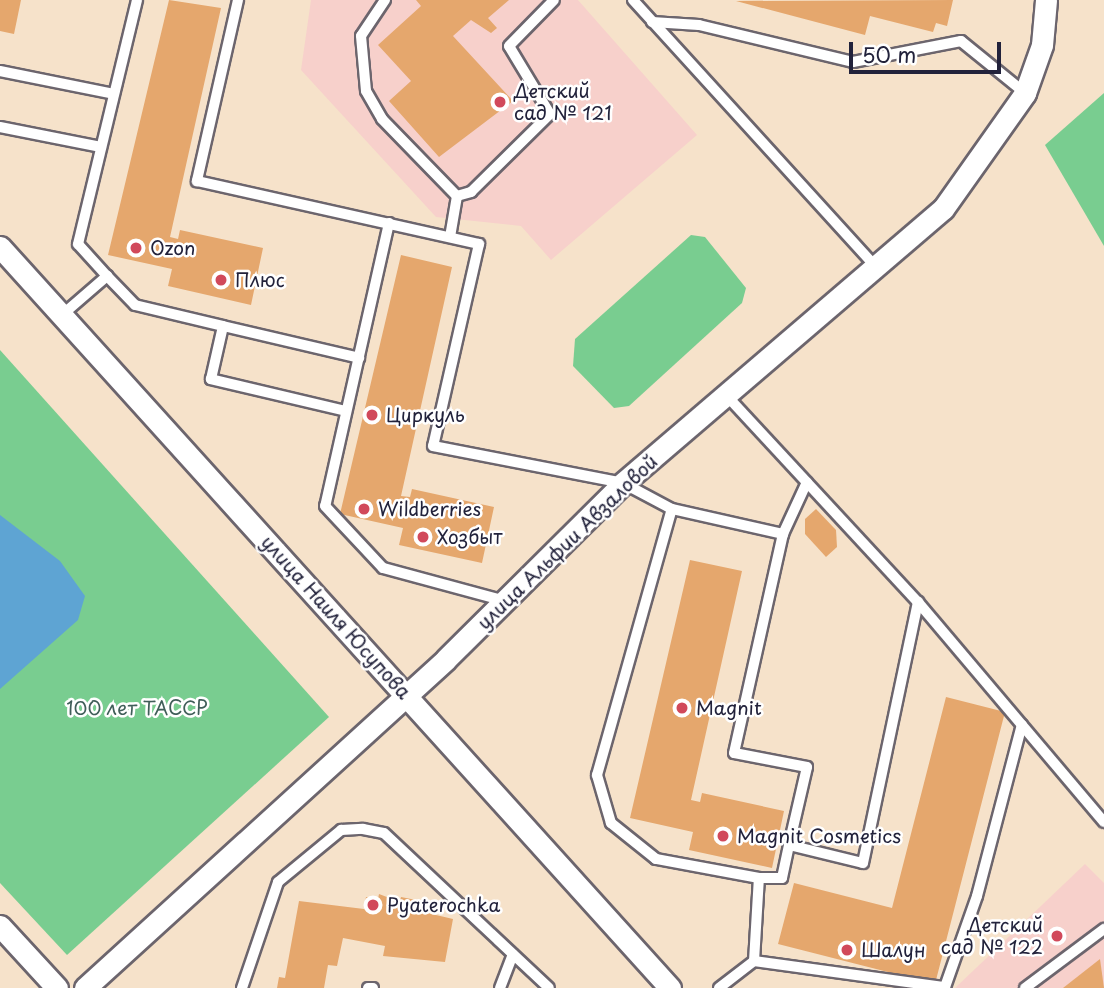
<!DOCTYPE html>
<meta charset="utf-8">
<style>
body{margin:0}
#map{position:relative;width:1104px;height:988px;overflow:hidden;background:#f6e2ca;font-family:"Playpen Sans",sans-serif}
div>[style]{position:absolute}
.built>*{inset:0;background:#f7d0cb}
.green>*{inset:0;background:#79cd90}
.water>*{inset:0;background:#5ea4d3}
.building>*{inset:0;background:#e5a76d}
.roads{filter:drop-shadow(2px 0 #6c656d) drop-shadow(-2px 0 #6c656d) drop-shadow(0 2px #6c656d) drop-shadow(0 -2px #6c656d)}
.service>*{height:10px;margin:-5px;padding:0 5px;transform-origin:5px;border-radius:5px;background:#fff}
.minor>*{height:21px;margin:-10.5px;padding:0 10.5px;transform-origin:10.5px;border-radius:10.5px;background:#fff}
.dots>*{width:19px;height:19px;translate:-50% -50%;box-sizing:border-box;border:4px solid #fff;border-radius:50%}
span{translate:-50% -50%;white-space:nowrap;text-align:center;line-height:1.15;-webkit-text-stroke:5px #fff;paint-order:stroke}
.poi-label{font-size:19px;color:#22223b}
.left{translate:0 -50%;text-align:left}
.right{translate:-100% -50%;text-align:right}
.street-label{font-size:19px;color:#22223b}
.park-label{font-size:19px;color:#405e59}
.scale{position:absolute;left:849px;top:42px;width:152px;height:32px;box-sizing:border-box;border:4px solid #22223b;border-top:0;padding-left:9px;font-size:21px;line-height:24px;white-space:nowrap;color:#22223b;-webkit-text-stroke:5px #fff;paint-order:stroke}
</style>
<div id="map">
<div class="built">
<div style="clip-path:polygon(311px 0,578px 0,697px 135px,551px 260px,521px 226px,436px 217px,301px 70px)"></div>
<div style="clip-path:polygon(1085px 864px,1104px 883px,1104px 988px,955px 988px)"></div>
</div>
<div class="green">
<div style="clip-path:polygon(1104px 93px,1104px 246px,1045px 145px)"></div>
<div style="clip-path:polygon(691px 235px,705px 237px,746px 288px,742px 303px,629px 406px,614px 408px,573px 366px,575px 339px)"></div>
<div style="clip-path:polygon(0 350px,329px 717px,67px 955px,0 883px)"></div>
</div>
<div class="water">
<div style="clip-path:polygon(0 515px,60px 561px,85px 596px,78px 620px,0 689px)"></div>
</div>
<div class="building">
<div style="clip-path:polygon(0 0,21px 0,14px 34px,0 31px)"></div>
<div style="clip-path:polygon(169px 0,221px 8px,170px 237px,178px 239px,180px 230px,263px 248px,251px 305px,168px 286px,172px 269px,108px 255px)"></div>
<div style="clip-path:polygon(416px 0,509px 0,488px 18px,497px 28px,491px 33px,471px 20px,453px 36px,513px 101px,439px 157px,389px 101px,411px 81px,378px 45px,421px 6px)"></div>
<div style="clip-path:polygon(953px 0,947px 26px,936px 23px,933px 32px,870px 16px,865px 35px,736px 1px)"></div>
<div style="clip-path:polygon(401px 255px,452px 267px,401px 496px,410px 497px,412px 489px,494px 507px,482px 563px,399px 545px,403px 528px,340px 514px)"></div>
<div style="clip-path:polygon(816px 509px,836px 530px,837px 547px,826px 557px,805px 534px,805px 519px)"></div>
<div style="clip-path:polygon(690px 560px,742px 571px,691px 800px,700px 802px,702px 793px,784px 811px,772px 868px,689px 850px,693px 832px,630px 818px)"></div>
<div style="clip-path:polygon(946px 697px,1005px 712px,935px 984px,778px 944px,794px 883px,892px 908px)"></div>
<div style="clip-path:polygon(379px 894px,400px 902px,401px 897px,421px 901px,419px 911px,453px 919px,445px 962px,383px 956px,385px 946px,343px 938px,337px 966px,328px 965px,324px 988px,277px 988px,279px 977px,285px 978px,299px 901px,364px 909px,366px 897px,378px 899px)"></div>
<div style="clip-path:polygon(1100px 959px,1104px 988px,1063px 988px)"></div>
</div>
<div class="roads">
<div class="service">
<div style="left:238px;top:0;width:186px;rotate:102.8deg"></div>
<div style="left:197px;top:181px;width:289px;rotate:12.6deg"></div>
<div style="left:479px;top:244px;width:207px;rotate:102.8deg"></div>
<div style="left:433px;top:446px;width:194px;rotate:11deg"></div>
<div style="left:623px;top:483px;width:55px;rotate:28deg"></div>
<div style="left:385px;top:0;width:43px;rotate:123.7deg"></div>
<div style="left:361px;top:36px;width:55px;rotate:84.8deg"></div>
<div style="left:366px;top:91px;width:32px;rotate:60deg"></div>
<div style="left:382px;top:119px;width:107px;rotate:45.8deg"></div>
<div style="left:633px;top:0;width:362px;rotate:47.7deg"></div>
<div style="left:652px;top:22px;width:47px;rotate:3.7deg"></div>
<div style="left:699px;top:25px;width:158px;rotate:13.5deg"></div>
<div style="left:853px;top:62px;width:110px;rotate:-11deg"></div>
<div style="left:961px;top:41px;width:82px;rotate:39.1deg"></div>
<div style="left:0;top:71px;width:116px;rotate:11.4deg"></div>
<div style="left:0;top:127px;width:103px;rotate:11.2deg"></div>
<div style="left:389px;top:223px;width:290px;rotate:102.7deg"></div>
<div style="left:325px;top:506px;width:85px;rotate:46.9deg"></div>
<div style="left:383px;top:568px;width:126px;rotate:15.1deg"></div>
<div style="left:450px;top:237px;width:42px;rotate:-80.3deg"></div>
<div style="left:457px;top:196px;width:15px;rotate:-16deg"></div>
<div style="left:471px;top:192px;width:111px;rotate:-44.6deg"></div>
<div style="left:550px;top:114px;width:79px;rotate:-121.1deg"></div>
<div style="left:509px;top:46px;width:64px;rotate:-45.6deg"></div>
<div style="left:107px;top:276px;width:40px;rotate:46deg"></div>
<div style="left:135px;top:305px;width:90px;rotate:13.4deg"></div>
<div style="left:62px;top:315px;width:60px;rotate:-40.9deg"></div>
<div style="left:107px;top:276px;width:43px;rotate:-132.2deg"></div>
<div style="left:78px;top:244px;width:251px;rotate:-76.4deg"></div>
<div style="left:727px;top:396px;width:281px;rotate:47.2deg"></div>
<div style="left:918px;top:602px;width:288px;rotate:49.8deg"></div>
<div style="left:346px;top:411px;width:139px;rotate:-166.7deg"></div>
<div style="left:211px;top:379px;width:54px;rotate:-77.2deg"></div>
<div style="left:223px;top:326px;width:140px;rotate:13.2deg"></div>
<div style="left:789px;top:845px;width:80px;rotate:-77deg"></div>
<div style="left:807px;top:767px;width:74px;rotate:-169.1deg"></div>
<div style="left:734px;top:753px;width:224px;rotate:-77.4deg"></div>
<div style="left:783px;top:534px;width:57px;rotate:-65.2deg"></div>
<div style="left:759px;top:878px;width:105px;rotate:-169.5deg"></div>
<div style="left:656px;top:859px;width:58px;rotate:-141.3deg"></div>
<div style="left:611px;top:823px;width:50px;rotate:-106.3deg"></div>
<div style="left:597px;top:775px;width:276px;rotate:-74.3deg"></div>
<div style="left:672px;top:509px;width:114px;rotate:12.7deg"></div>
<div style="left:754px;top:961px;width:193px;rotate:7.8deg"></div>
<div style="left:945px;top:987px;width:96px;rotate:-70.6deg"></div>
<div style="left:977px;top:896px;width:177px;rotate:-75.3deg"></div>
<div style="left:242px;top:988px;width:112px;rotate:-71.2deg"></div>
<div style="left:278px;top:882px;width:82px;rotate:-39.5deg"></div>
<div style="left:341px;top:830px;width:22px;rotate:-3deg"></div>
<div style="left:363px;top:829px;width:21px;rotate:11deg"></div>
<div style="left:384px;top:833px;width:226px;rotate:43.2deg"></div>
<div style="left:368px;top:988px;width:5px"></div>
<div style="left:500px;top:988px;width:36px;rotate:-69deg"></div>
<div style="left:719px;top:988px;width:44px;rotate:-37.6deg"></div>
<div style="left:754px;top:961px;width:83px;rotate:-86.6deg"></div>
<div style="left:759px;top:878px;width:23px"></div>
<div style="left:782px;top:878px;width:34px;rotate:-78deg"></div>
<div style="left:789px;top:845px;width:76px;rotate:13.7deg"></div>
<div style="left:863px;top:863px;width:267px;rotate:-78.1deg"></div>
<div style="left:1025px;top:988px;width:99px;rotate:-36.8deg"></div>
</div>
<div class="minor">
<div style="left:0;top:247px;width:999px;rotate:47.88deg"></div>
<div style="left:0;top:926px;width:84px;rotate:47.4deg"></div>
<div style="left:85px;top:988px;width:488px;rotate:-42.3deg"></div>
<div style="left:446px;top:659px;width:250px;rotate:-44.8deg"></div>
<div style="left:623px;top:483px;width:421px;rotate:-40.6deg"></div>
<div style="left:943px;top:209px;width:142px;rotate:-54.7deg"></div>
<div style="left:1025px;top:93px;width:51px;rotate:-70.5deg"></div>
<div style="left:1042px;top:45px;width:45px;rotate:-84.9deg"></div>
</div>
</div>
<div class="dots">
<div style="left:500px;top:102px;background:#d1495b"></div>
<div style="left:136px;top:248px;background:#d1495b"></div>
<div style="left:221px;top:280px;background:#d1495b"></div>
<div style="left:372px;top:415px;background:#d1495b"></div>
<div style="left:364px;top:509px;background:#d1495b"></div>
<div style="left:423px;top:537px;background:#d1495b"></div>
<div style="left:682px;top:708px;background:#d1495b"></div>
<div style="left:723px;top:836px;background:#d1495b"></div>
<div style="left:373px;top:905px;background:#d1495b"></div>
<div style="left:1057px;top:936px;background:#d1495b"></div>
<div style="left:847px;top:950px;background:#d1495b"></div>
</div>
<div class="poi-label">
<span class="left" style="left:514px;top:102px">Детский<br>сад № 121</span>
<span class="left" style="left:150px;top:248px">Ozon</span>
<span class="left" style="left:235px;top:280px">Плюс</span>
<span class="left" style="left:386px;top:415px">Циркуль</span>
<span class="left" style="left:378px;top:509px">Wildberries</span>
<span class="left" style="left:437px;top:537px">Хозбыт</span>
<span class="left" style="left:696px;top:708px">Magnit</span>
<span class="left" style="left:737px;top:836px">Magnit Cosmetics</span>
<span class="left" style="left:387px;top:905px">Pyaterochka</span>
<span class="right" style="left:1043px;top:936px">Детский<br>сад № 122</span>
<span class="left" style="left:861px;top:950px">Шалун</span>
</div>
<div class="street-label">
<span style="left:567px;top:542px;rotate:-44deg">улица Альфии Авзаловой</span>
<span style="left:336px;top:617px;rotate:48deg">улица Наиля Юсупова</span>
</div>
<div class="park-label">
<span style="left:137px;top:708px">100 лет ТАССР</span>
</div>
<div class="scale">50 m</div>
</div>
